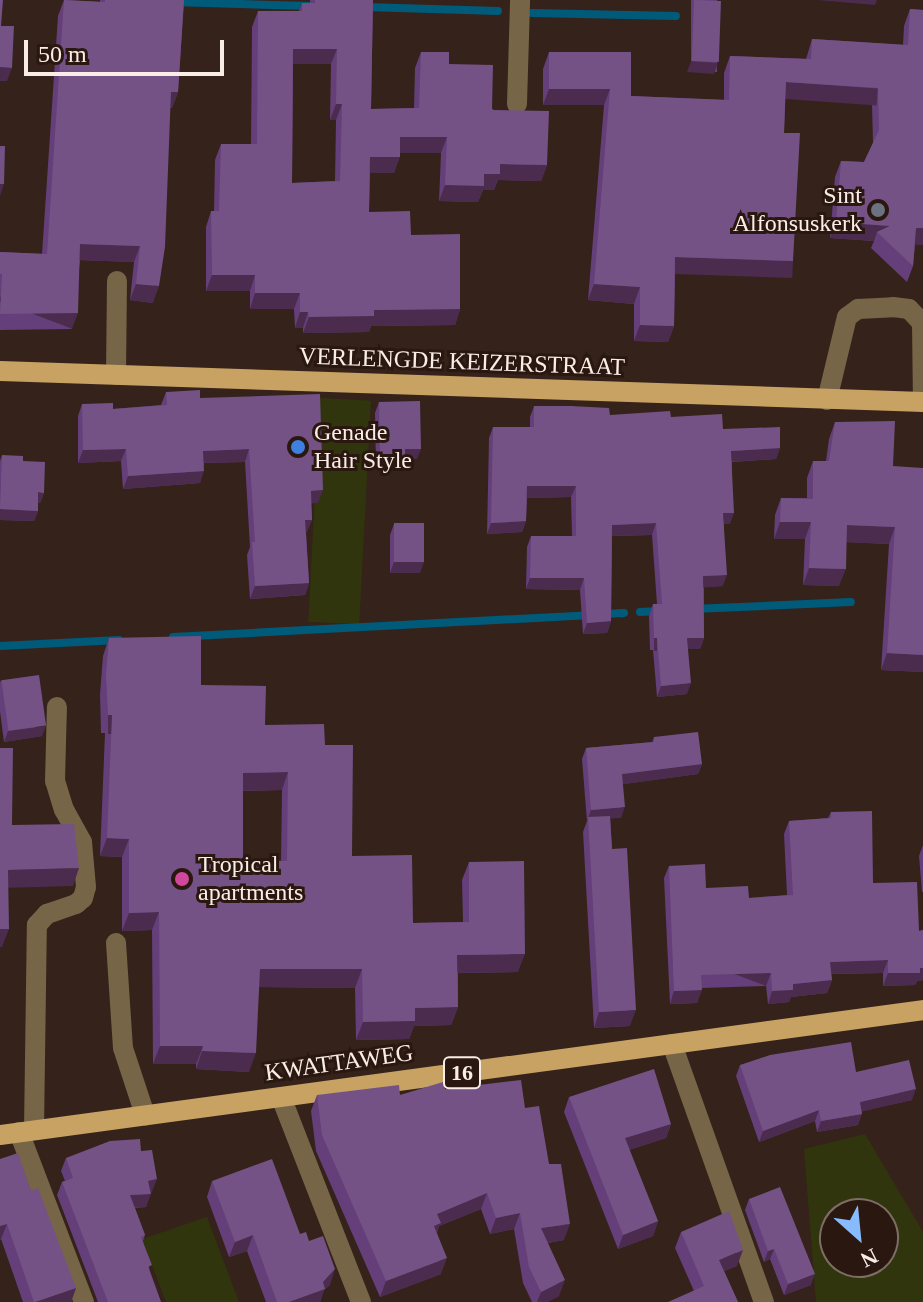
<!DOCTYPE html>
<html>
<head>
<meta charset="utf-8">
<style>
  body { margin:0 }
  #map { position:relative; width:923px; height:1302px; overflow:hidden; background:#35221a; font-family:Georgia,serif }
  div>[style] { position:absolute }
  .green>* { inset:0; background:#31350d; transform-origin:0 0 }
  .stream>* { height:8px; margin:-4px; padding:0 4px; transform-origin:4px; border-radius:4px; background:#005b7b }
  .minor>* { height:20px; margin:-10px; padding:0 10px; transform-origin:10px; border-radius:10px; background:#776547 }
  .major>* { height:20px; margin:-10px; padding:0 10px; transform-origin:10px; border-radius:10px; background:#c8a262 }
  .wall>* { inset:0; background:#643f79; transform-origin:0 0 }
  .shaded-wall>* { inset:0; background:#4b2c4e; transform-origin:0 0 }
  .building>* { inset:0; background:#745285; transform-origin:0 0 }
  .dots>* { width:22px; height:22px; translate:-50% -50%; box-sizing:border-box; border:4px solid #2a1810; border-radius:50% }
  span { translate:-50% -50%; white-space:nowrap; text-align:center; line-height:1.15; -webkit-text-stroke:6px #2a1810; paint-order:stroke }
  .shield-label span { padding:2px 6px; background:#2a1810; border:2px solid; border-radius:6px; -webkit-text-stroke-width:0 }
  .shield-label { font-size:22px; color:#faede7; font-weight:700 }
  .poi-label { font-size:24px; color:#faede7 }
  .right { translate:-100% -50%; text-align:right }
  .left { translate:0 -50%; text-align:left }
  .street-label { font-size:24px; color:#faede7 }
  .north { position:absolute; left:819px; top:1198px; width:80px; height:80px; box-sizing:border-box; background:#2a1810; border:2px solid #7d6d66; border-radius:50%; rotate:153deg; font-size:22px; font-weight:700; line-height:32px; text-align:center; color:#faede7 }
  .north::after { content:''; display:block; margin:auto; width:28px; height:36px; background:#87bbfb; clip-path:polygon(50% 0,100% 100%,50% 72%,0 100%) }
  .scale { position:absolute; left:24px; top:40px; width:200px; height:36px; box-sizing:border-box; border:4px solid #faede7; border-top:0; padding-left:10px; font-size:24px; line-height:28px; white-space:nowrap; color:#faede7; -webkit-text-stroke:6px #2a1810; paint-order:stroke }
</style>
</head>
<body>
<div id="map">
  <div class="green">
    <i style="left:320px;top:398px;width:51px;height:224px;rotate:3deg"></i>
    <i style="clip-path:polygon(evenodd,865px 1134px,923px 1232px,923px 1302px,816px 1302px,804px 1149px,865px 1134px,835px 1214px,883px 1214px,883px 1262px,835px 1262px,835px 1214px)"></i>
    <i style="clip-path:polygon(207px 1217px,239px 1302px,166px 1302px,142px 1239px)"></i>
  </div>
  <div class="stream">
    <i style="left:173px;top:2px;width:138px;rotate:1.7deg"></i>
    <i style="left:365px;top:7px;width:133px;rotate:1.7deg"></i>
    <i style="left:532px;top:13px;width:144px;rotate:1.2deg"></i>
    <i style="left:693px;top:609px;width:158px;rotate:-2.5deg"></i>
    <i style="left:640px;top:612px;width:19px;rotate:-3deg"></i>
    <i style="left:604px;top:614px;width:20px;rotate:-3deg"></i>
    <i style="left:173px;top:637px;width:418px;rotate:-3deg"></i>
    <i style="left:0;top:646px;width:119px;rotate:-2.9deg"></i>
  </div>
  <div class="minor">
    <i style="left:517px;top:104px;width:104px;rotate:-88.3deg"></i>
    <i style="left:116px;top:375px;width:94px;rotate:-89.4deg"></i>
    <i style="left:827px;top:400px;width:85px;rotate:-76.5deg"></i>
    <i style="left:847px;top:317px;width:14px;rotate:-36deg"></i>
    <i style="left:858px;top:309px;width:35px;rotate:-3deg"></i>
    <i style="left:893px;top:307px;width:16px;rotate:7deg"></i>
    <i style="left:909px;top:309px;width:19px;rotate:47deg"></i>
    <i style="left:922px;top:323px;width:79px;rotate:89.3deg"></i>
    <i style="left:116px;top:943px;width:105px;rotate:86.2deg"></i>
    <i style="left:123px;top:1048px;width:71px;rotate:71.8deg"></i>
    <i style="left:672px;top:1044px;width:274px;rotate:70.4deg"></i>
    <i style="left:281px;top:1097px;width:220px;rotate:68.7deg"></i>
    <i style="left:34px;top:1130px;width:205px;rotate:-89.2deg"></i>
    <i style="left:37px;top:925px;width:15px;rotate:-48deg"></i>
    <i style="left:47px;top:914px;width:31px;rotate:-19deg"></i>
    <i style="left:76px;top:904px;width:9px;rotate:-41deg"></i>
    <i style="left:83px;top:898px;width:11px;rotate:-75deg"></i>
    <i style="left:86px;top:887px;width:45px;rotate:-95.1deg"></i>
    <i style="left:82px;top:842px;width:37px;rotate:-119deg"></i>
    <i style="left:64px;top:810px;width:30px;rotate:-107deg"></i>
    <i style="left:55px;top:781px;width:74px;rotate:-88.5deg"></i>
    <i style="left:19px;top:1132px;width:182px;rotate:69.1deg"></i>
  </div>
  <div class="major">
    <i style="left:0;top:371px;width:924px;rotate:1.92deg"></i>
    <i style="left:0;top:1135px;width:931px;rotate:-7.71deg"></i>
  </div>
  <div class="wall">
    <i style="clip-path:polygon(64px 0,100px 2px,100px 0,184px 0,178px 92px,172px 108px,170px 108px,153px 303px,130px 300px,134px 262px,80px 260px,72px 329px,0 330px,0 252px,42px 254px,58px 16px)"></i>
    <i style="clip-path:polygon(evenodd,310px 0,373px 0,371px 109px,414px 108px,415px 68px,421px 52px,449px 64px,547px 165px,541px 181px,498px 180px,494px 190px,483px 190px,478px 202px,439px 201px,441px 153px,400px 153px,394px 173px,370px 173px,369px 212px,411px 235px,460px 309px,455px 325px,371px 326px,369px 332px,303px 333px,303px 328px,295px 328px,294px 309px,250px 309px,250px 291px,206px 291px,206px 227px,211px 211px,214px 211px,215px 160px,221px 144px,251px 144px,252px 27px,258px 11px,299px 11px,302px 3px,310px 3px,310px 0,293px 64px,331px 64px,330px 120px,336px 120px,335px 181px,292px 183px,293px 64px)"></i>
    <i style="left:691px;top:0;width:26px;height:72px"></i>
    <i style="clip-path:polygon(910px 9px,923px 10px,923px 245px,915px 244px,913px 266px,907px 282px,871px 248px,874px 241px,830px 238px,835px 177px,841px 161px,864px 162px,873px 143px,872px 104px,785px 98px,784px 133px,793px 261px,788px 277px,675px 273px,674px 326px,668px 342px,634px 341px,634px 304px,588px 300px,604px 105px,543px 105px,543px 69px,549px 52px,631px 96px,724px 100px,724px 73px,730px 56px,806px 59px,812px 39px,903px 45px,904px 26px)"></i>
    <i style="clip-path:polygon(166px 392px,200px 398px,318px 503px,311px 503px,312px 520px,306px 532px,309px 583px,305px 595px,250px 599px,247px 555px,250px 547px,245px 462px,204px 463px,200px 483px,123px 489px,121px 461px,78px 463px,78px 416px,82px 404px,113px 409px,161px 405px)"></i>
    <i style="clip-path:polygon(379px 402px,417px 459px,404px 459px,401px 468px,376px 469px,375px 413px)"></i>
    <i style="clip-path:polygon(534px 406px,610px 415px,671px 417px,723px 429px,780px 448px,776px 459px,732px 462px,730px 524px,724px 524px,723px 586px,704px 587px,704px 638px,700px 649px,688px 649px,687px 694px,657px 697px,653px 650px,650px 650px,649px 616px,653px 604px,657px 604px,652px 535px,612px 536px,611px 621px,607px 633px,583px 634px,580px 590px,526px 589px,527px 547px,531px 536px,572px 536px,571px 497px,527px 498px,526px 521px,522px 532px,487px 534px,489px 438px,493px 427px,530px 427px,530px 417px)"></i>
    <i style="clip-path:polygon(835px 422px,893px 466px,923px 672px,881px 670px,889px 544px,846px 542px,839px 586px,803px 585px,805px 539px,774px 539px,775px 515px,781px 498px,807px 498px,807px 478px,813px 461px,826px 461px,829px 439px)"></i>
    <i style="clip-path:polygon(2px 455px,23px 461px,44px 493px,40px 503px,38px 503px,38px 511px,34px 521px,0 520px,0 461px)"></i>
    <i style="clip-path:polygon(394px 524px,420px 573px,390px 573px,390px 535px)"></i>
    <i style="clip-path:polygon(evenodd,109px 638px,201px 685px,265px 725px,325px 745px,352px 856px,413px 923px,463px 922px,462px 880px,469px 862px,518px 972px,458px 973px,458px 1007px,451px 1025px,414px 1026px,409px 1039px,356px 1040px,355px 988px,259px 987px,249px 1072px,196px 1069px,196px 1064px,153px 1064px,152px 930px,122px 931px,122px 857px,100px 856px,105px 733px,101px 733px,100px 694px,103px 656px,109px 638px,282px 790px,281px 861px,243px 860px,243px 791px,282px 790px)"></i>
    <i style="clip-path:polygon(1px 680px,42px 736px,4px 742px,0 711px,0 683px)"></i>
    <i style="clip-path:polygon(654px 737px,702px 764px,698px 774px,623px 784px,621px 818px,610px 818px,612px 849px,630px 1026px,594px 1028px,583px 832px,587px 821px,582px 759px,586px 748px,652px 742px)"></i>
    <i style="clip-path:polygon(831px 812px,873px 883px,919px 931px,923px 930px,923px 980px,917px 981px,915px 985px,883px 986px,883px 973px,831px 974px,832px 980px,827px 993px,791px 997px,789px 1002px,768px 1004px,766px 986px,702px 988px,697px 1003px,670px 1004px,664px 878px,669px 866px,706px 888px,749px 898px,787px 895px,784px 834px,789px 821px,828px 818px)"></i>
    <i style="clip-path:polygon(923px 845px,923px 892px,922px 892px,919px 856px)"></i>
    <i style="clip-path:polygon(740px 1065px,856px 1072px,912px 1100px,862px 1111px,858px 1125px,817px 1132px,815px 1121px,759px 1142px,736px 1076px)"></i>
    <i style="clip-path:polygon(445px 1089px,525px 1108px,549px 1164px,564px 1240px,548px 1243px,559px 1296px,547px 1302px,532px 1302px,523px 1283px,514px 1229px,490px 1234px,481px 1209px,439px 1226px,437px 1233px,441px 1274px,380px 1297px,316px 1151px,311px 1111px,317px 1095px,400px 1095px)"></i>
    <i style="clip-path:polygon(569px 1097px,671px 1124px,666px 1138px,629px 1150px,658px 1221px,653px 1236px,618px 1249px,564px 1112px)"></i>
    <i style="clip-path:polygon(141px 1151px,152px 1192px,150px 1193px,146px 1207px,135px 1208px,145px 1235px,143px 1241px,150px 1271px,161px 1302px,98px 1302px,57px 1195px,62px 1182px,65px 1181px,61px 1171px,66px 1158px)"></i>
    <i style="clip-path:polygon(0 1159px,31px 1191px,76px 1288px,71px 1302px,23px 1302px,1px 1239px,0 1240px)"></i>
    <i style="clip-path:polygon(212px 1181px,300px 1234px,330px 1285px,324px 1290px,320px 1302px,266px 1302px,247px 1251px,229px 1257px,207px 1197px)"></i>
    <i style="clip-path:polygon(749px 1199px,811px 1285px,784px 1295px,770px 1259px,764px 1262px,745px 1210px)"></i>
    <i style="clip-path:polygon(681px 1232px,737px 1266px,724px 1271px,738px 1302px,694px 1291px,675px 1248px)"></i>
  </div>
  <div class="shaded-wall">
    <i style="clip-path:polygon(817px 0,877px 0,875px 5px)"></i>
    <i style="clip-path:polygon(293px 49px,337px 49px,331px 64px,287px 64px)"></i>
    <i style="clip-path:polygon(691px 61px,718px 63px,714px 74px,687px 72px)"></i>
    <i style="clip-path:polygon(0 67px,12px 68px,7px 81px,0 81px)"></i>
    <i style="left:786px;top:82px;width:92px;height:17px;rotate:4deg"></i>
    <i style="clip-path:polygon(549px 89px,610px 89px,604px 105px,543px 105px)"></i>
    <i style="clip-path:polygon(171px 92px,178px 92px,172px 108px,165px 108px)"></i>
    <i style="clip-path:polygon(336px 104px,342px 104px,336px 120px,330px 120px)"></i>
    <i style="clip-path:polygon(400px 137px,447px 137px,441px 153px,394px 153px)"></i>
    <i style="clip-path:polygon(370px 157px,400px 157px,394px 173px,365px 173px)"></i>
    <i style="clip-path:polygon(500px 164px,547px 165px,541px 181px,498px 180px,494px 190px,483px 190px,478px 202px,439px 201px,445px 185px,484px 174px)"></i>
    <i style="clip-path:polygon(0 184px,4px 184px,0 196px)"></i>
    <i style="clip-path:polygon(836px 222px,890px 226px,877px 232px,874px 241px,830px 238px)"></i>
    <i style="clip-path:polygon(916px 228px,923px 228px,923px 245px,910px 244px)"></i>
    <i style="clip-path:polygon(80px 244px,140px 246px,134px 262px,75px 260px)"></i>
    <i style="left:675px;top:257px;width:118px;height:17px;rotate:2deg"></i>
    <i style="clip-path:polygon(212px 275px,255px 275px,250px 291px,206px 291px)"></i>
    <i style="clip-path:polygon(136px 284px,159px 286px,153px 303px,130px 300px)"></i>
    <i style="clip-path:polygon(594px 284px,640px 287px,634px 304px,588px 300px)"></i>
    <i style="clip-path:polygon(255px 293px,300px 293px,294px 309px,250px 309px)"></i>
    <i style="clip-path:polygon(460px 309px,455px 325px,371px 326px,369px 332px,303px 333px,309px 317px,374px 310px)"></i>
    <i style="clip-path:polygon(300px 312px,308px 312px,303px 328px,295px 328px)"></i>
    <i style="left:78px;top:313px;width:17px;height:78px;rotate:111deg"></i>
    <i style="clip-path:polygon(640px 325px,674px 326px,668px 342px,634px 341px)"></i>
    <i style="clip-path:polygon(780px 448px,776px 459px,727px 462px,731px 451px)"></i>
    <i style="clip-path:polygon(126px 449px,121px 461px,78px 463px,83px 450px)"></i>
    <i style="clip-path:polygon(249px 449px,245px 462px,198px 463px,203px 451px)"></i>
    <i style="clip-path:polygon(405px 449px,421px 449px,417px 459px,404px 459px,401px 468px,376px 469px,380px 458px)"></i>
    <i style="clip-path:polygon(204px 471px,200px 483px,123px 489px,128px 476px)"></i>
    <i style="clip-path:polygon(527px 486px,576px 486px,571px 497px,523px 498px)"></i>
    <i style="clip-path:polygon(323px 490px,318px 503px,306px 504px,311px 491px)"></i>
    <i style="clip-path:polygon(38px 492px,44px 493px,40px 503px,34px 503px)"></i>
    <i style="clip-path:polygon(0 509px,38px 511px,34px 521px,0 520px)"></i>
    <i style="clip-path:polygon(723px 513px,734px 513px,730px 524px,719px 524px)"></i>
    <i style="clip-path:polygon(305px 520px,312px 520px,307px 532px,301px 533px)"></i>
    <i style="clip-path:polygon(526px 521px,522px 532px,487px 534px,491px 523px)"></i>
    <i style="clip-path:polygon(780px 522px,811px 522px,805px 539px,774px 539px)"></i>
    <i style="clip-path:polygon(656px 523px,652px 535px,608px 536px,612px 525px)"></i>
    <i style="clip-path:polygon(847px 525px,895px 527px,889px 544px,841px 542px)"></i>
    <i style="clip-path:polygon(394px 562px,424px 562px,420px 573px,390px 573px)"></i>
    <i style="clip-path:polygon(809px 568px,846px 569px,839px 586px,803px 585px)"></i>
    <i style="clip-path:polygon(727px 575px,723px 586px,699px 588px,703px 576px)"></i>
    <i style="clip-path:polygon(530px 578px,584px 578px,580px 590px,526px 589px)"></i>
    <i style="clip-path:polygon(309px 583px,305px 595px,250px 599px,255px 586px)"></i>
    <i style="clip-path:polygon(611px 621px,607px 633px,583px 634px,587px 623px)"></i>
    <i style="left:654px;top:638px;width:3px;height:13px"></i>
    <i style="clip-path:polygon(687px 638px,704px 638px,700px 649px,683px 649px)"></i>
    <i style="clip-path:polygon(887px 653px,923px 655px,923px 672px,881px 670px)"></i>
    <i style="clip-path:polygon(691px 683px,687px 694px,657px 697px,661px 686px)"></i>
    <i style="left:108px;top:715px;width:4px;height:19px"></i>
    <i style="clip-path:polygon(46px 726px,42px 736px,4px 742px,8px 731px)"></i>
    <i style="clip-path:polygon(702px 764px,698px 774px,618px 785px,622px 774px)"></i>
    <i style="clip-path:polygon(288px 772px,282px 790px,237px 791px,243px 773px)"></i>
    <i style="clip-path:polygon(625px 807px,621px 818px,589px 820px,588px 817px,587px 821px,591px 810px)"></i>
    <i style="clip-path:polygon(107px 838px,129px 839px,122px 857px,100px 856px)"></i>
    <i style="clip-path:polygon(79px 868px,73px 886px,1px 888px,8px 870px)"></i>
    <i style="clip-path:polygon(159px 912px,152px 930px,122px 931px,129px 913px)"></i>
    <i style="clip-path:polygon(0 929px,9px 929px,2px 947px,0 947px)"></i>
    <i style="clip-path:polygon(525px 954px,518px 972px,451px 973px,457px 955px)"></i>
    <i style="clip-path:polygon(888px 960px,883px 973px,826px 974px,830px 962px)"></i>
    <i style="clip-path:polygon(920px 968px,923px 968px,923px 980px,917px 981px,915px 985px,883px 986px,888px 973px)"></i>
    <i style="clip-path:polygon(260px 969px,362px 969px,355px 988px,253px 987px)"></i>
    <i style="left:771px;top:973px;width:14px;height:70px;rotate:111deg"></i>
    <i style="clip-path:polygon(832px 980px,827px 993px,791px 997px,789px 1002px,768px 1004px,772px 991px,793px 984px)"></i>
    <i style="clip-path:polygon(702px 990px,697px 1003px,670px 1004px,674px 991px)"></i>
    <i style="clip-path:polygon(458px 1007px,451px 1025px,414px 1026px,409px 1039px,356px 1040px,363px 1022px,415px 1008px)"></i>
    <i style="clip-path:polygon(636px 1010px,630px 1026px,594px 1028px,599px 1012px)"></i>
    <i style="clip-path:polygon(160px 1046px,203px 1046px,196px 1064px,153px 1064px)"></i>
    <i style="clip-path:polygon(202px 1051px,256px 1053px,249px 1072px,196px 1069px)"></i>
    <i style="clip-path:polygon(916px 1089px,912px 1100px,856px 1113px,860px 1102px)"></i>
    <i style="clip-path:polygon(819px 1110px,815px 1121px,759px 1142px,763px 1131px)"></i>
    <i style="clip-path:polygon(862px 1114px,858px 1125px,817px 1132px,821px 1121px)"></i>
    <i style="clip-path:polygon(671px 1124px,666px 1138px,620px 1153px,625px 1138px)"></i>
    <i style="clip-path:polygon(157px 1179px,152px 1192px,143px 1194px,148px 1181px)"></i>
    <i style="clip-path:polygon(487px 1193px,481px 1209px,439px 1226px,435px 1240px,428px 1242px,437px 1214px)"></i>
    <i style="clip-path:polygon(151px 1194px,146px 1207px,125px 1208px,130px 1195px)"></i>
    <i style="clip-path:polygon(520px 1213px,514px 1229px,490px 1234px,496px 1218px)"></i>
    <i style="clip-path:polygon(658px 1221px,653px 1236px,618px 1249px,623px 1235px)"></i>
    <i style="clip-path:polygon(7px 1224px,1px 1239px,0 1240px,0 1226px)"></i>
    <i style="clip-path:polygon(570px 1224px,564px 1240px,535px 1245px,541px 1228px)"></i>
    <i style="clip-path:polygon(253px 1235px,247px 1251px,229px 1257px,235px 1242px)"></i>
    <i style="clip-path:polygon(774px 1249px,770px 1259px,764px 1262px,768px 1251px)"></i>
    <i style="clip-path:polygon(743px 1250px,737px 1266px,713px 1276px,719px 1260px)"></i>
    <i style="clip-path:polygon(447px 1258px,441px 1274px,380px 1297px,386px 1281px)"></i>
    <i style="clip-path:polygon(335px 1269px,330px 1285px,324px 1290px,320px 1302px,289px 1302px,323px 1282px)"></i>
    <i style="clip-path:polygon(815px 1274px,811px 1285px,784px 1295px,788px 1284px)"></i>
    <i style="clip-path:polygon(565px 1280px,559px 1296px,547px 1302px,537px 1302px,541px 1292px)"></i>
    <i style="clip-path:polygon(76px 1288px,71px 1302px,35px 1302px)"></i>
  </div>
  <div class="building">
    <i style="clip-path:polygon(0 0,3px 0,1px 26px,14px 26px,12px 68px,0 67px)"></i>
    <i style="clip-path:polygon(64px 0,105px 2px,105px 0,184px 0,178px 92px,171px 92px,165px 247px,159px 286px,136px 284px,140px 246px,80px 244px,78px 313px,0 314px,2px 274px,0 274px,0 252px,47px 254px)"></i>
    <i style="clip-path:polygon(evenodd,315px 0,373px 0,371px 109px,419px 108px,421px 52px,449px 52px,449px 64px,493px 65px,492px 110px,549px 111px,547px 165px,500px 164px,500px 174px,484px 174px,484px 186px,445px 185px,447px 137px,400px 137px,400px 157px,370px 157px,369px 212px,410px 211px,411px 235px,460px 234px,460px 309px,374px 310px,374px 316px,309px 317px,308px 312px,300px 312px,300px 293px,255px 293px,255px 275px,212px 275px,211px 211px,219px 211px,221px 144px,257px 144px,258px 11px,302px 11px,302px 3px,315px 3px,315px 0,293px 49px,337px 49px,336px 104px,342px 104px,340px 181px,292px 183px,293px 49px)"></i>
    <i style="left:694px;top:0;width:27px;height:61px;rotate:2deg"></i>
    <i style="clip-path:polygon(910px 9px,923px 10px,923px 228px,916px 228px,913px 266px,877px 232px,890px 226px,836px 222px,841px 161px,864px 162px,879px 130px,878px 88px,786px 82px,784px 133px,800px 133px,793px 261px,675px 257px,674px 326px,640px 325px,640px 287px,594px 284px,610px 89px,549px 89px,549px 52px,631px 52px,631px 96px,729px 100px,730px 56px,811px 59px,812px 39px,908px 45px)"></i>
    <i style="clip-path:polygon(0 146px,5px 146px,4px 184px,0 184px)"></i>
    <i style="clip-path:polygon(200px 390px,200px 398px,320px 394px,323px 490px,311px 491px,312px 520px,305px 520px,309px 583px,255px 586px,252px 542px,255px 542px,249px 449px,203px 451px,204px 471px,128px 476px,126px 449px,83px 450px,82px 404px,113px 403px,113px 409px,167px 405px,166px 392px)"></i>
    <i style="clip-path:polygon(420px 401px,421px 449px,405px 449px,405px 458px,380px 458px,379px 402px)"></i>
    <i style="clip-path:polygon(534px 406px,571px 406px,609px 408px,610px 415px,670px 411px,671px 417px,722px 414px,723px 429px,780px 427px,780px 448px,731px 451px,734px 513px,723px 513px,727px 575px,703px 576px,704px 638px,687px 638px,691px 683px,661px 686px,657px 638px,654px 638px,653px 604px,662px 604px,656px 523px,612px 525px,611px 621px,587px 623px,584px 578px,530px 578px,531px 536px,576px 536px,576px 486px,527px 486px,526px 521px,491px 523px,493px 427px,534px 427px)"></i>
    <i style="clip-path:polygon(895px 421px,893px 466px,923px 468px,923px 655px,887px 653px,895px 527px,847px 525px,846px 569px,809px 568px,811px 522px,780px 522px,781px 498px,813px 499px,813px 461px,829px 461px,835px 422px)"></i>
    <i style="clip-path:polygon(2px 455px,23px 456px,23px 461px,45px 462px,44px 493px,38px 492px,38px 511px,0 509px)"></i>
    <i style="left:424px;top:523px;width:39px;height:30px;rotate:90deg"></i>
    <i style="clip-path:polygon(evenodd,201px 636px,201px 685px,266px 686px,265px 725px,324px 724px,325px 745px,353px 745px,352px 856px,412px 855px,413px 923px,469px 922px,469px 862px,524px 861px,525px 954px,457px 955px,458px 1007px,415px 1008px,415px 1021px,363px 1022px,362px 969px,260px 969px,256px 1053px,202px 1051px,203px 1046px,160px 1046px,159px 912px,129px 913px,129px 839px,107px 838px,112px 715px,108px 715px,106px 675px,109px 638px,201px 636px,288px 772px,287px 861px,243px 860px,243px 773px,288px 772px)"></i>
    <i style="left:39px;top:675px;width:51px;height:38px;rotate:82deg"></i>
    <i style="clip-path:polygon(698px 732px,702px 764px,622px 774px,625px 807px,591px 810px,586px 748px,654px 742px,654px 737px)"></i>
    <i style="clip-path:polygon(0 748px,13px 748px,12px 825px,74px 824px,79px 868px,8px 870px,9px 929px,0 929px)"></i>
    <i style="clip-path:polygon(872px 811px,873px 883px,917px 882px,919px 931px,923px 930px,923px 968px,920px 968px,920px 973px,888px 973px,888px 960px,830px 962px,832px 980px,793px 984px,793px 990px,772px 991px,771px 973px,701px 975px,702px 990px,674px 991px,669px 866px,705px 864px,706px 888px,748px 886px,749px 898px,793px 895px,789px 821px,831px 818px,831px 812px)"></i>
    <i style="clip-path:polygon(610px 816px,612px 849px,627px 848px,636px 1010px,599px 1012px,588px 817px)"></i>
    <i style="clip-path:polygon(851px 1042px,856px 1072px,909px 1060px,916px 1089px,860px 1102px,862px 1114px,821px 1121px,819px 1110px,763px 1131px,740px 1065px,770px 1055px)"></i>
    <i style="clip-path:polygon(654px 1069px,671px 1124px,625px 1138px,658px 1221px,623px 1235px,569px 1097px)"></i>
    <i style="clip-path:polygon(521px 1080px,525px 1108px,539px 1106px,549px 1164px,561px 1164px,570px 1224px,541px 1228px,565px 1280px,541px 1292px,529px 1267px,520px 1213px,496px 1218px,487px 1193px,437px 1214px,441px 1223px,434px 1226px,447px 1258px,386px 1281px,322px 1135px,317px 1095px,399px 1085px,400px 1095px,443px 1082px,445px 1089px)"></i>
    <i style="clip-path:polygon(140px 1139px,141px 1151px,152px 1150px,157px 1179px,148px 1181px,151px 1194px,130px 1195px,145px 1235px,141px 1237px,152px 1265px,148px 1267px,161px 1302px,108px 1302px,62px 1182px,73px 1178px,66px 1158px,110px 1141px)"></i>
    <i style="clip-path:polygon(18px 1153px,31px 1191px,38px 1188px,76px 1288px,35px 1302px,34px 1302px,7px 1224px,0 1226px,0 1159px)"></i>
    <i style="clip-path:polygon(272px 1159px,300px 1234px,306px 1232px,309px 1241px,323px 1236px,335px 1269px,323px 1282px,325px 1289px,289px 1302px,277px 1302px,253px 1235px,235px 1242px,212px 1181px)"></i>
    <i style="clip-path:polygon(780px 1187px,815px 1274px,788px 1284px,774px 1249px,768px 1251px,749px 1199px)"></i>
    <i style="clip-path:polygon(729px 1211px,743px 1250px,719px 1260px,738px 1302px,668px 1302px,704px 1286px,681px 1232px)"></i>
  </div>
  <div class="dots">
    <i style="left:878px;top:210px;background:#6b7280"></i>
    <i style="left:298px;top:447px;background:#3f7fe0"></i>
    <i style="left:182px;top:879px;background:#d1479c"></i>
  </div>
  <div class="shield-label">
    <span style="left:462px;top:1073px">16</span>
  </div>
  <div class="poi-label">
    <span class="right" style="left:862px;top:210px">Sint<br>Alfonsuskerk</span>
    <span class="left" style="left:314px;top:447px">Genade<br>Hair Style</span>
    <span class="left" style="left:198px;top:879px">Tropical<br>apartments</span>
  </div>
  <div class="street-label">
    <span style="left:462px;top:362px;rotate:2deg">VERLENGDE KEIZERSTRAAT</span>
    <span style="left:339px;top:1063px;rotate:-8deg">KWATTAWEG</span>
  </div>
  <div class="north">N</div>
  <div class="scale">50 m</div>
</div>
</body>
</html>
